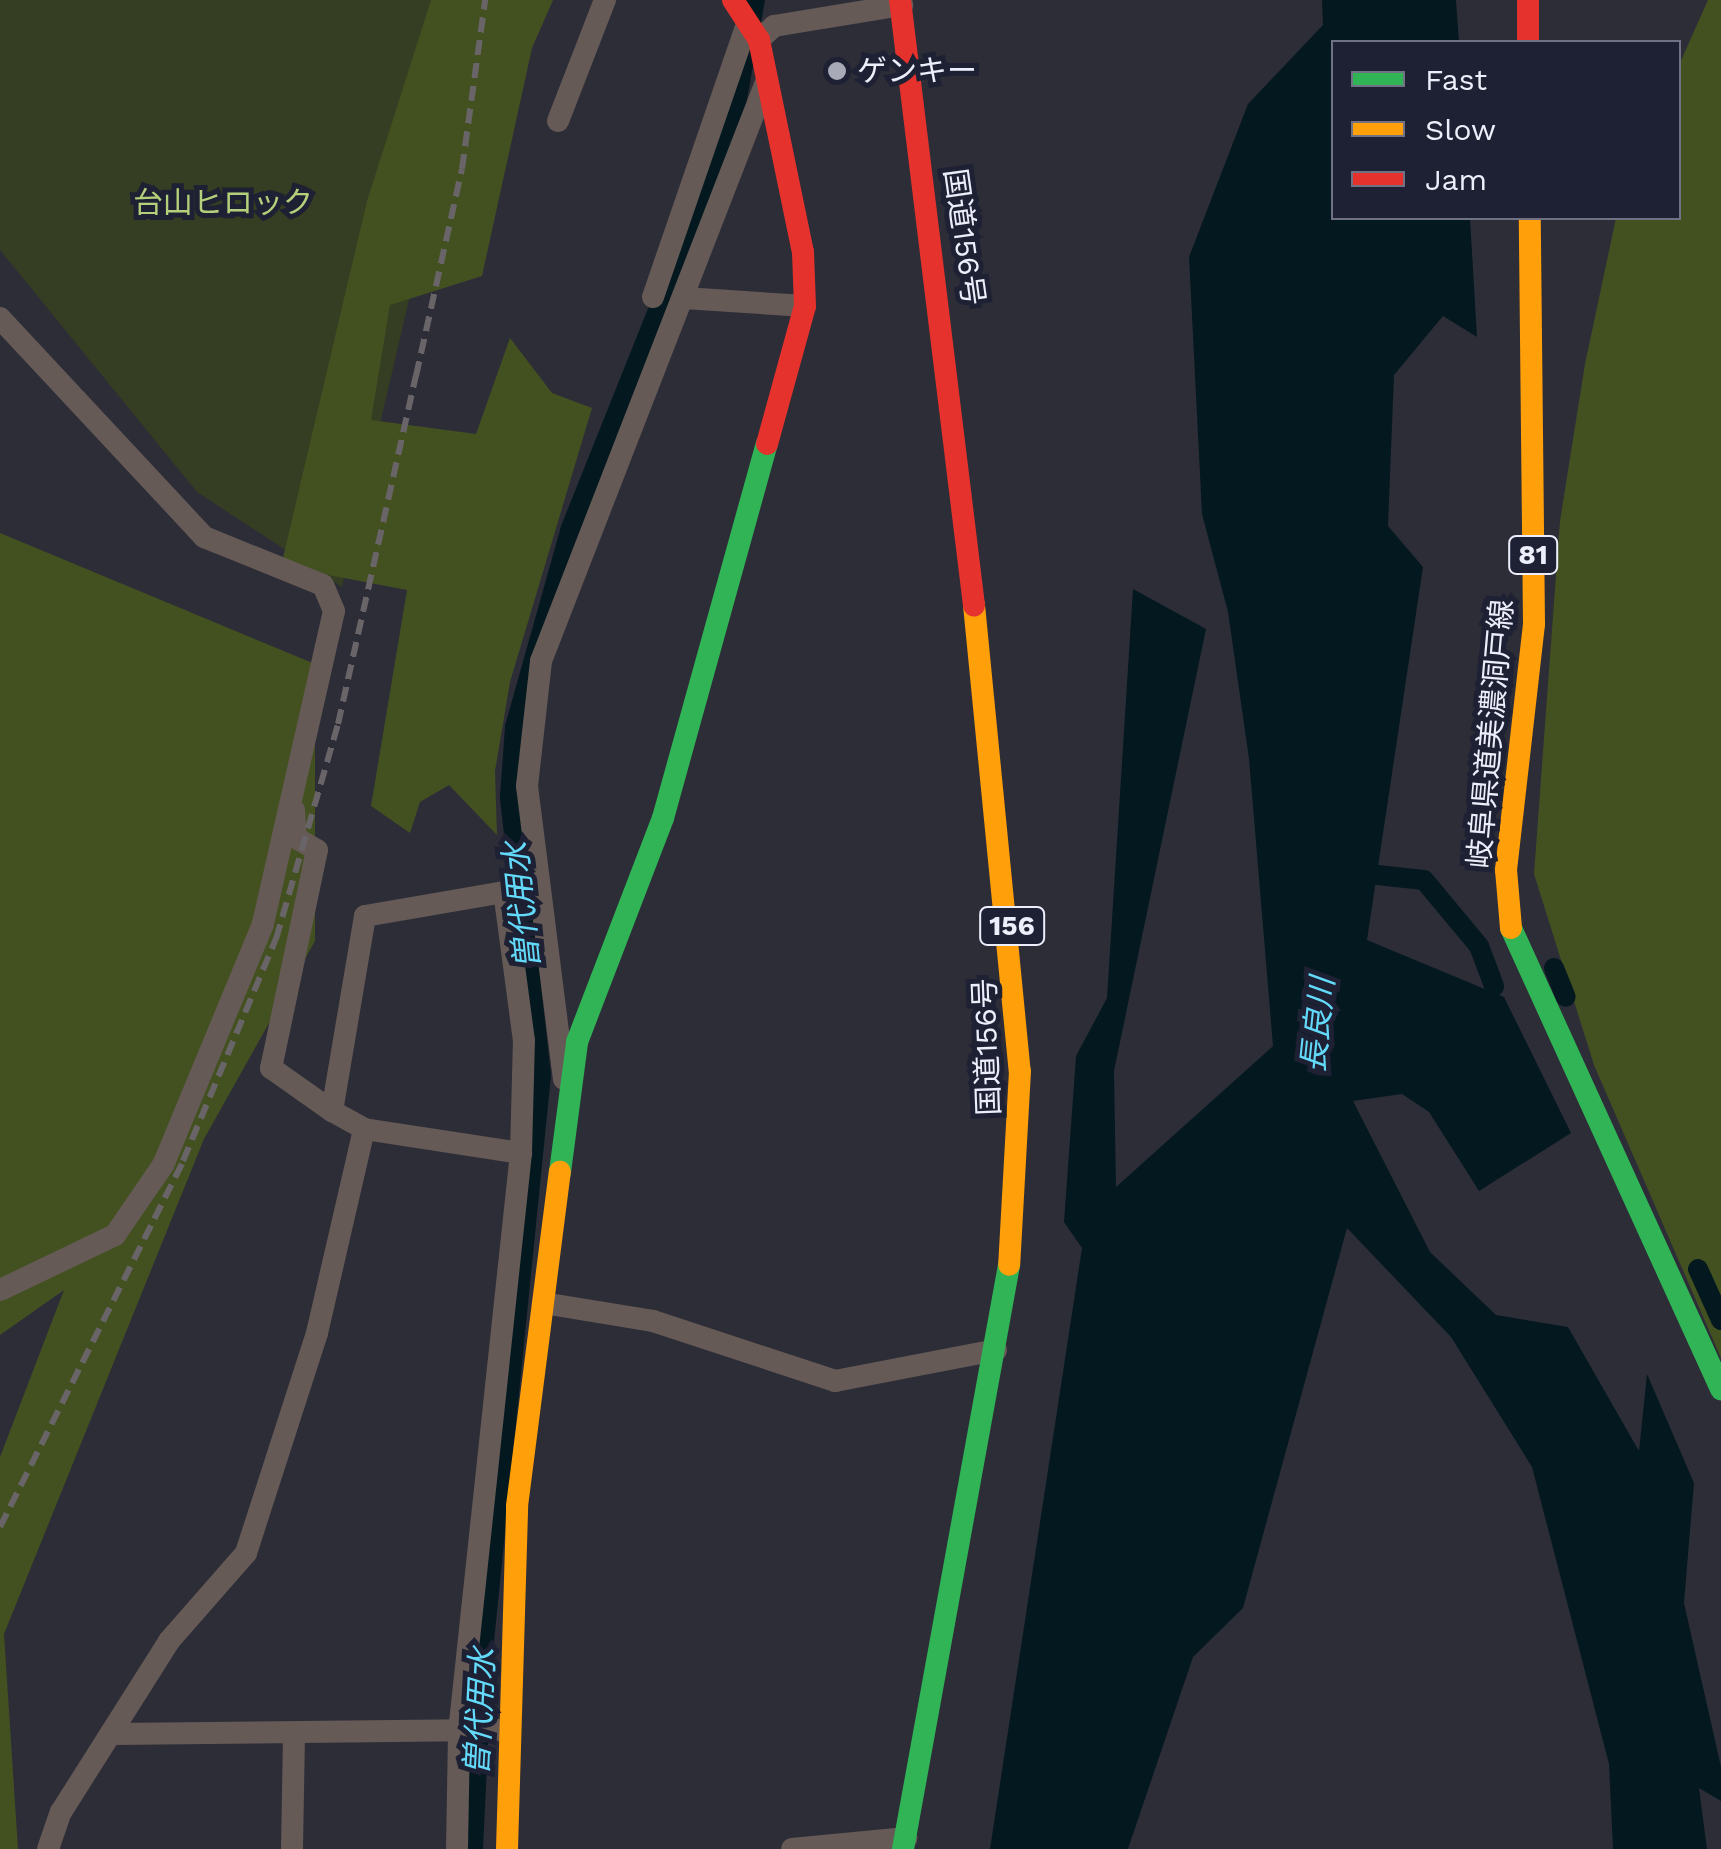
<!DOCTYPE html>
<html>
<head>
<meta charset="utf-8">
<style>
  body { margin:0 }
  #map { position:relative; width:1721px; height:1849px; overflow:hidden; background:#2d2d38; font-family:"Work Sans","Noto Sans JP",sans-serif }
  div>[style] { position:absolute }
  .green>* { inset:0; background:#353d22 }
  .forest>* { inset:0; background:#435120 }
  .water>* { inset:0; background:#04191f }
  .canal>* { height:20px; margin:-10px; padding:0 10px; transform-origin:10px; border-radius:10px; background:#04191f }
  .street>* { height:22px; margin:-11px; padding:0 11px; transform-origin:11px; border-radius:11px; background:#655a56 }
  .fast>* { height:22px; margin:-11px; padding:0 11px; transform-origin:11px; border-radius:11px; background:#30b455 }
  .slow>* { height:22px; margin:-11px; padding:0 11px; transform-origin:11px; border-radius:11px; background:#ff9f0a }
  .jam>* { height:22px; margin:-11px; padding:0 11px; transform-origin:11px; border-radius:11px; background:#e5322d }
  .rail>* { height:6px; margin-top:-3px; transform-origin:0; background:repeating-linear-gradient(90deg,#696467 0 15px,transparent 0 23px) }
  .dots>* { width:28px; height:28px; translate:-50% -50%; box-sizing:border-box; border:5px solid #1e2033; border-radius:50% }
  span { translate:-50% -50%; white-space:nowrap; text-align:center; line-height:1.15; -webkit-text-stroke:10px #1e2033; paint-order:stroke }
  .shield-label span { padding:2px 8px; background:#1e2033; border:2px solid; border-radius:8px; -webkit-text-stroke-width:0 }
  .shield-label { font-size:28px; color:#eceefb; font-weight:700 }
  .poi-label { font-size:30px; color:#eceefb }
  .left { translate:0 -50%; text-align:left }
  .park-label { font-size:30px; color:#b5d07a }
  .street-label { font-size:30px; color:#eceefb }
  .water-label { font-size:32px; color:#63dafa; font-style:italic }
  .legend { position:absolute; left:1331px; top:40px; width:350px; height:180px; box-sizing:border-box; background:#1e2033; border:2px solid #707283; margin:0; padding:12px 18px; list-style:none; font-size:30px; color:#eceefb }
  .legend li { display:flex; align-items:center; gap:20px; height:50px }
  .legend b { width:50px; border:2px solid #707283 }
</style>
</head>
<body>
<div id="map">
  <div class="green">
    <i style="clip-path:polygon(0 0,467px 0,446px 141px,342px 587px,197px 492px,0 250px)"></i>
  </div>
  <div class="forest">
    <i style="clip-path:polygon(431px 0,553px 0,532px 48px,482px 276px,390px 305px,371px 420px,476px 434px,510px 338px,552px 393px,592px 408px,510px 682px,495px 771px,497px 835px,449px 785px,420px 802px,410px 833px,371px 806px,407px 590px,281px 566px,367px 201px)"></i>
    <i style="clip-path:polygon(1708px 0,1721px 0,1721px 1358px,1594px 1065px,1534px 874px,1560px 521px,1585px 364px,1616px 218px,1678px 218px,1679px 65px)"></i>
    <i style="clip-path:polygon(0 533px,315px 664px,315px 941px,204px 1139px,4px 1634px,18px 1849px,0 1849px,0 1457px,64px 1290px,0 1335px)"></i>
  </div>
  <div class="water">
    <i style="clip-path:polygon(1322px 0,1456px 0,1459px 42px,1334px 42px,1334px 218px,1470px 218px,1477px 337px,1443px 316px,1394px 375px,1388px 526px,1423px 567px,1367px 940px,1504px 997px,1571px 1133px,1479px 1191px,1429px 1112px,1402px 1094px,1353px 1101px,1430px 1252px,1496px 1315px,1568px 1327px,1639px 1451px,1647px 1374px,1694px 1483px,1684px 1603px,1721px 1767px,1721px 1801px,1699px 1788px,1707px 1849px,1613px 1849px,1609px 1764px,1532px 1467px,1451px 1337px,1347px 1228px,1243px 1608px,1193px 1657px,1128px 1849px,990px 1849px,1082px 1248px,1064px 1222px,1076px 1056px,1107px 998px,1133px 589px,1206px 629px,1114px 1071px,1116px 1187px,1273px 1046px,1249px 759px,1228px 612px,1202px 514px,1189px 257px,1248px 104px,1323px 25px)"></i>
  </div>
  <div class="canal">
    <i style="left:1350px;top:872px;width:74px;rotate:6.2deg"></i>
    <i style="left:1424px;top:880px;width:86px;rotate:50.2deg"></i>
    <i style="left:1479px;top:946px;width:43px;rotate:69.4deg"></i>
    <i style="left:1554px;top:968px;width:31px;rotate:68deg"></i>
    <i style="left:1698px;top:1269px;width:56px;rotate:65.7deg"></i>
    <i style="left:473px;top:1849px;width:188px;rotate:-87.3deg"></i>
    <i style="left:482px;top:1661px;width:589px;rotate:-84.25deg"></i>
    <i style="left:541px;top:1075px;width:280px;rotate:-96.4deg"></i>
    <i style="left:510px;top:797px;width:70px;rotate:-85.9deg"></i>
    <i style="left:515px;top:727px;width:207px;rotate:-74.3deg"></i>
    <i style="left:571px;top:528px;width:433px;rotate:-68.2deg"></i>
    <i style="left:732px;top:126px;width:128px;rotate:-79.7deg"></i>
  </div>
  <div class="street">
    <i style="left:759px;top:40px;width:21px;rotate:-43deg"></i>
    <i style="left:774px;top:26px;width:130px;rotate:-9.3deg"></i>
    <i style="left:558px;top:121px;width:130px;rotate:-68.8deg"></i>
    <i style="left:653px;top:297px;width:282px;rotate:-71deg"></i>
    <i style="left:684px;top:298px;width:121px;rotate:3.8deg"></i>
    <i style="left:0;top:318px;width:299px;rotate:47deg"></i>
    <i style="left:204px;top:537px;width:128px;rotate:22deg"></i>
    <i style="left:323px;top:585px;width:28px;rotate:67deg"></i>
    <i style="left:334px;top:611px;width:321px;rotate:102.8deg"></i>
    <i style="left:263px;top:924px;width:261px;rotate:112.5deg"></i>
    <i style="left:163px;top:1165px;width:85px;rotate:124.4deg"></i>
    <i style="left:115px;top:1235px;width:127px;rotate:154.4deg"></i>
    <i style="left:294px;top:810px;width:28px;rotate:86deg"></i>
    <i style="left:296px;top:838px;width:24px;rotate:30deg"></i>
    <i style="left:317px;top:850px;width:223px;rotate:101.9deg"></i>
    <i style="left:271px;top:1068px;width:75px;rotate:35.2deg"></i>
    <i style="left:564px;top:1079px;width:295px;rotate:-97.2deg"></i>
    <i style="left:527px;top:786px;width:126px;rotate:-83.6deg"></i>
    <i style="left:541px;top:661px;width:621px;rotate:-68.76deg"></i>
    <i style="left:543px;top:1303px;width:111px;rotate:9.3deg"></i>
    <i style="left:653px;top:1321px;width:192px;rotate:18.2deg"></i>
    <i style="left:835px;top:1381px;width:164px;rotate:-10.9deg"></i>
    <i style="left:113px;top:1734px;width:397px;rotate:-0.6deg"></i>
    <i style="left:48px;top:1849px;width:39px;rotate:-71deg"></i>
    <i style="left:61px;top:1812px;width:202px;rotate:-57.7deg"></i>
    <i style="left:169px;top:1641px;width:117px;rotate:-48.8deg"></i>
    <i style="left:246px;top:1553px;width:231px;rotate:-72.1deg"></i>
    <i style="left:317px;top:1333px;width:209px;rotate:-77deg"></i>
    <i style="left:292px;top:1849px;width:114px;rotate:-89deg"></i>
    <i style="left:457px;top:1849px;width:117px;rotate:-89deg"></i>
    <i style="left:459px;top:1732px;width:582px;rotate:-83.89deg"></i>
    <i style="left:521px;top:1153px;width:112px;rotate:-88.5deg"></i>
    <i style="left:524px;top:1041px;width:150px;rotate:-97.6deg"></i>
    <i style="left:504px;top:892px;width:141px;rotate:170.2deg"></i>
    <i style="left:365px;top:916px;width:198px;rotate:99.6deg"></i>
    <i style="left:332px;top:1111px;width:37px;rotate:29deg"></i>
    <i style="left:364px;top:1129px;width:159px;rotate:8.7deg"></i>
    <i style="left:792px;top:1849px;width:115px;rotate:-5.5deg"></i>
  </div>
  <div class="fast">
    <i style="left:1511px;top:928px;width:507px;rotate:65.51deg"></i>
    <i style="left:560px;top:1172px;width:131px;rotate:-82.5deg"></i>
    <i style="left:577px;top:1042px;width:240px;rotate:-69deg"></i>
    <i style="left:663px;top:818px;width:388px;rotate:-74.5deg"></i>
    <i style="left:903px;top:1849px;width:594px;rotate:-79.71deg"></i>
  </div>
  <div class="slow">
    <i style="left:974px;top:605px;width:468px;rotate:84.4deg"></i>
    <i style="left:1020px;top:1071px;width:194px;rotate:93.2deg"></i>
    <i style="left:1511px;top:928px;width:58px;rotate:-94.9deg"></i>
    <i style="left:1506px;top:870px;width:248px;rotate:-83.5deg"></i>
    <i style="left:1534px;top:624px;width:406px;rotate:-90.6deg"></i>
    <i style="left:507px;top:1849px;width:343px;rotate:-88.3deg"></i>
    <i style="left:517px;top:1506px;width:337px;rotate:-82.7deg"></i>
  </div>
  <div class="jam">
    <i style="left:733px;top:0;width:48px;rotate:57deg"></i>
    <i style="left:759px;top:40px;width:217px;rotate:78.3deg"></i>
    <i style="left:803px;top:252px;width:54px;rotate:87.9deg"></i>
    <i style="left:805px;top:306px;width:143px;rotate:105.4deg"></i>
    <i style="left:900px;top:0;width:610px;rotate:83.03deg"></i>
    <i style="left:1528px;top:0;width:42px;rotate:90deg"></i>
  </div>
  <div class="rail">
    <i style="left:0;top:1527px;width:409px;rotate:-63.4deg"></i>
    <i style="left:183px;top:1161px;width:241px;rotate:-67.3deg"></i>
    <i style="left:276px;top:939px;width:224px;rotate:-73.9deg"></i>
    <i style="left:338px;top:724px;width:357px;rotate:-77.4deg"></i>
    <i style="left:416px;top:376px;width:212px;rotate:-77.5deg"></i>
    <i style="left:462px;top:169px;width:171px;rotate:-82.2deg"></i>
  </div>
  <div class="dots">
    <i style="left:837px;top:71px;background:#a9aab7"></i>
  </div>
  <div class="shield-label">
    <span style="left:1533px;top:555px">81</span>
    <span style="left:1012px;top:926px">156</span>
  </div>
  <div class="poi-label">
    <span class="left" style="left:857px;top:71px">ゲンキー</span>
  </div>
  <div class="park-label">
    <span style="left:223px;top:203px">台山ヒロック</span>
  </div>
  <div class="street-label">
    <span style="left:964px;top:237px;rotate:82deg">国道156号</span>
    <span style="left:1491px;top:734px;rotate:-85deg">岐阜県道美濃洞戸線</span>
    <span style="left:987px;top:1047px;rotate:-92deg">国道156号</span>
  </div>
  <div class="water-label">
    <span style="left:522px;top:906px;rotate:-96deg">曽代用水</span>
    <span style="left:1318px;top:1025px;rotate:-84deg">長良川</span>
    <span style="left:480px;top:1712px;rotate:-87deg">曽代用水</span>
  </div>
  <ul class="legend">
  <li><b style="height:12px;background:#30b455"></b>Fast</li>
  <li><b style="height:12px;background:#ff9f0a"></b>Slow</li>
  <li><b style="height:12px;background:#e5322d"></b>Jam</li>
  </ul>
</div>
</body>
</html>
